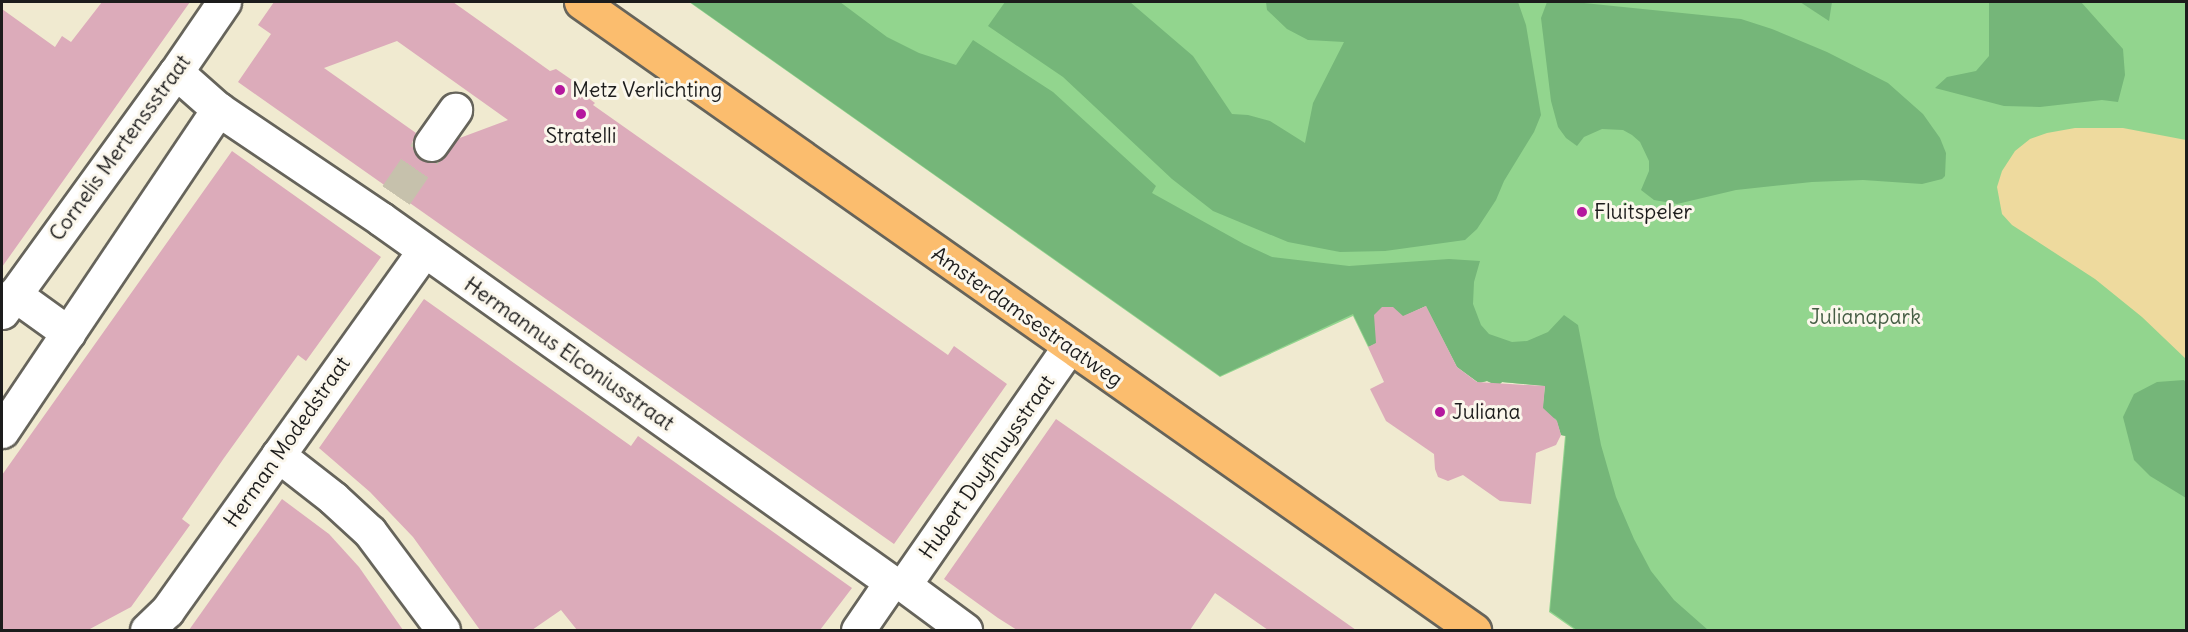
<!DOCTYPE html>
<html>
<head>
<meta charset="utf-8">
<style>
  body { margin:0 }
  #map { position:relative; width:2188px; height:632px; overflow:hidden; background:#f0ead0; font-family:Delius,sans-serif }
  div>[style] { position:absolute }
  .green>* { inset:0; background:#92d58e }
  .forest>* { inset:0; background:#75b679 }
  .sand>* { inset:0; background:#eeda9e }
  .building>* { inset:0; background:#dcabba }
  .minor-tunnel>* { height:33px; margin-top:-16.5px; transform-origin:0; background:repeating-linear-gradient(90deg,#c6c1ac 0 33px,transparent 0 49px) }
  .roads { filter:drop-shadow(2px 0 #66645b) drop-shadow(-2px 0 #66645b) drop-shadow(0 2px #66645b) drop-shadow(0 -2px #66645b) }
  .minor>* { height:33px; margin:-16.5px; padding:0 16.5px; transform-origin:16.5px; border-radius:16.5px; background:#fff }
  .major>* { height:33px; margin:-16.5px; padding:0 16.5px; transform-origin:16.5px; border-radius:16.5px; background:#fbbd6e }
  .dots>* { width:16px; height:16px; translate:-50% -50%; box-sizing:border-box; border:3px solid #fbf7ec; border-radius:50% }
  span { translate:-50% -50%; white-space:nowrap; text-align:center; line-height:1.15; -webkit-text-stroke:6px #fbf7ec; paint-order:stroke }
  .poi-label { font-size:21px; color:#1c1c1c }
  .left { translate:0 -50%; text-align:left }
  .street-label { font-size:21px; color:#1c1c1c }
  .park-label { font-size:21px; color:#455d44 }
  .frame { position:absolute; inset:0; border:3px solid #1c1c1c; pointer-events:none }
</style>
</head>
<body>
<div id="map">
  <div class="green">
    <i style="clip-path:polygon(689px 2px,2186px 2px,2186px 630px,1575px 630px,1549px 612px,1565px 436px,1561px 435px,1557px 421px,1542px 414px,1545px 386px,1502px 382px,1498px 386px,1487px 381px,1479px 383px,1457px 367px,1425px 306px,1402px 317px,1393px 335px,1368px 347px,1353px 316px,1220px 377px)"></i>
  </div>
  <div class="forest">
    <i style="clip-path:polygon(690px 2px,840px 2px,887px 37px,919px 53px,956px 65px,973px 40px,1053px 92px,1156px 186px,1152px 193px,1244px 244px,1272px 257px,1349px 266px,1449px 259px,1480px 261px,1474px 282px,1473px 304px,1481px 325px,1489px 334px,1512px 342px,1527px 341px,1548px 332px,1564px 315px,1578px 325px,1601px 445px,1616px 497px,1634px 539px,1651px 571px,1674px 600px,1708px 630px,1577px 630px,1550px 611px,1566px 436px,1561px 435px,1556px 419px,1542px 414px,1545px 386px,1502px 382px,1498px 386px,1487px 381px,1479px 383px,1457px 367px,1426px 306px,1402px 317px,1393px 335px,1369px 347px,1353px 314px,1220px 376px)"></i>
    <i style="clip-path:polygon(1005px 2px,1130px 2px,1193px 56px,1232px 114px,1248px 115px,1270px 121px,1305px 143px,1313px 103px,1344px 42px,1308px 40px,1287px 29px,1267px 10px,1266px 2px,1518px 2px,1526px 25px,1541px 115px,1534px 132px,1504px 181px,1496px 200px,1477px 229px,1465px 240px,1385px 251px,1340px 252px,1288px 242px,1213px 211px,1172px 179px,1063px 77px,988px 26px)"></i>
    <i style="clip-path:polygon(1547px 2px,1574px 2px,1741px 19px,1772px 29px,1827px 52px,1888px 83px,1923px 114px,1940px 138px,1946px 153px,1945px 176px,1942px 179px,1922px 184px,1863px 180px,1812px 182px,1736px 190px,1677px 204px,1654px 200px,1641px 190px,1649px 171px,1649px 161px,1640px 142px,1632px 135px,1623px 130px,1602px 129px,1584px 137px,1577px 146px,1566px 138px,1558px 127px,1551px 101px,1541px 18px)"></i>
    <i style="clip-path:polygon(1800px 2px,1832px 2px,1829px 21px)"></i>
    <i style="clip-path:polygon(1989px 2px,2081px 2px,2123px 49px,2125px 75px,2118px 102px,2102px 100px,2040px 107px,2004px 106px,1935px 88px,1947px 77px,1976px 71px,1989px 56px)"></i>
    <i style="clip-path:polygon(2184px 380px,2186px 383px,2186px 498px,2150px 476px,2134px 460px,2123px 417px,2134px 394px,2157px 382px)"></i>
  </div>
  <div class="sand">
    <i style="clip-path:polygon(2075px 128px,2123px 128px,2186px 140px,2186px 359px,2142px 317px,2095px 279px,2012px 225px,2002px 214px,1997px 187px,2002px 171px,2015px 151px,2030px 139px,2047px 133px)"></i>
  </div>
  <div class="building">
    <i style="clip-path:polygon(102px 2px,190px 2px,2px 267px,2px 9px,55px 47px,62px 36px,71px 42px)"></i>
    <i style="clip-path:polygon(evenodd,274px 2px,453px 2px,550px 71px,556px 69px,588px 91px,587px 97px,595px 103px,593px 105px,948px 355px,954px 346px,1007px 384px,894px 544px,238px 82px,271px 34px,258px 25px,274px 2px,397px 41px,508px 120px,457px 139px,438px 161px,429px 163px,420px 159px,414px 152px,412px 143px,416px 133px,324px 68px,397px 41px)"></i>
    <i style="clip-path:polygon(232px 151px,381px 257px,306px 361px,298px 355px,224px 458px,182px 519px,190px 525px,131px 607px,88px 630px,2px 630px,2px 475px)"></i>
    <i style="clip-path:polygon(424px 299px,631px 446px,638px 436px,852px 588px,820px 630px,577px 630px,561px 610px,532px 630px,480px 630px,413px 537px,370px 492px,319px 448px)"></i>
    <i style="clip-path:polygon(1426px 306px,1457px 367px,1477px 382px,1545px 386px,1543px 408px,1557px 421px,1561px 435px,1556px 445px,1536px 453px,1531px 504px,1500px 501px,1463px 475px,1448px 481px,1438px 477px,1435px 469px,1434px 454px,1386px 421px,1370px 389px,1384px 382px,1368px 347px,1376px 343px,1374px 315px,1382px 307px,1393px 307px,1403px 316px)"></i>
    <i style="clip-path:polygon(1056px 419px,1175px 502px,1356px 630px,1268px 630px,1215px 593px,1190px 630px,1017px 630px,998px 618px,944px 579px)"></i>
    <i style="clip-path:polygon(282px 499px,329px 534px,359px 567px,403px 630px,189px 630px)"></i>
  </div>
  <div class="minor-tunnel">
    <i style="left:396px;top:195px;width:62px;rotate:-55.5deg"></i>
  </div>
  <div class="roads">
    <div class="minor">
      <i style="left:176px;top:72px;width:56px;rotate:41.4deg"></i>
      <i style="left:218px;top:109px;width:197px;rotate:34deg"></i>
      <i style="left:381px;top:219px;width:626px;rotate:35.44deg"></i>
      <i style="left:891px;top:582px;width:13px;rotate:13deg"></i>
      <i style="left:904px;top:585px;width:76px;rotate:36.4deg"></i>
      <i style="left:431px;top:144px;width:42px;rotate:-54.8deg"></i>
      <i style="left:14px;top:294px;width:67px;rotate:35.8deg"></i>
      <i style="left:2px;top:312px;width:296px;rotate:-54.1deg"></i>
      <i style="left:176px;top:72px;width:85px;rotate:-55.6deg"></i>
      <i style="left:2px;top:431px;width:388px;rotate:-56.1deg"></i>
      <i style="left:278px;top:455px;width:70px;rotate:38deg"></i>
      <i style="left:333px;top:498px;width:50px;rotate:42.6deg"></i>
      <i style="left:370px;top:532px;width:122px;rotate:53.3deg"></i>
      <i style="left:904px;top:585px;width:290px;rotate:-55.3deg"></i>
      <i style="left:147px;top:630px;width:28px;rotate:-44deg"></i>
      <i style="left:167px;top:611px;width:442px;rotate:-54.5deg"></i>
      <i style="left:858px;top:630px;width:58px;rotate:-55.5deg"></i>
    </div>
    <div class="major">
      <i style="left:581px;top:2px;width:1092px;rotate:35.12deg"></i>
    </div>
  </div>
  <div class="dots">
    <i style="left:560px;top:90px;background:#b5179e"></i>
    <i style="left:581px;top:114px;background:#b5179e"></i>
    <i style="left:1582px;top:212px;background:#b5179e"></i>
    <i style="left:1440px;top:412px;background:#b5179e"></i>
  </div>
  <div class="poi-label">
    <span class="left" style="left:572px;top:90px">Metz Verlichting</span>
    <span style="left:581px;top:136px">Stratelli</span>
    <span class="left" style="left:1594px;top:212px">Fluitspeler</span>
    <span class="left" style="left:1452px;top:412px">Juliana</span>
  </div>
  <div class="street-label">
    <span style="left:120px;top:148px;rotate:-54deg">Cornelis Mertenssstraat</span>
    <span style="left:1027px;top:317px;rotate:35deg">Amsterdamsestraatweg</span>
    <span style="left:569px;top:354px;rotate:35deg">Hermannus Elconiusstraat</span>
    <span style="left:287px;top:442px;rotate:-55deg">Herman Modedstraat</span>
    <span style="left:987px;top:467px;rotate:-55deg">Hubert Duyfhuysstraat</span>
  </div>
  <div class="park-label">
    <span style="left:1865px;top:317px">Julianapark</span>
  </div>
  <div class="frame"></div>
</div>
</body>
</html>
